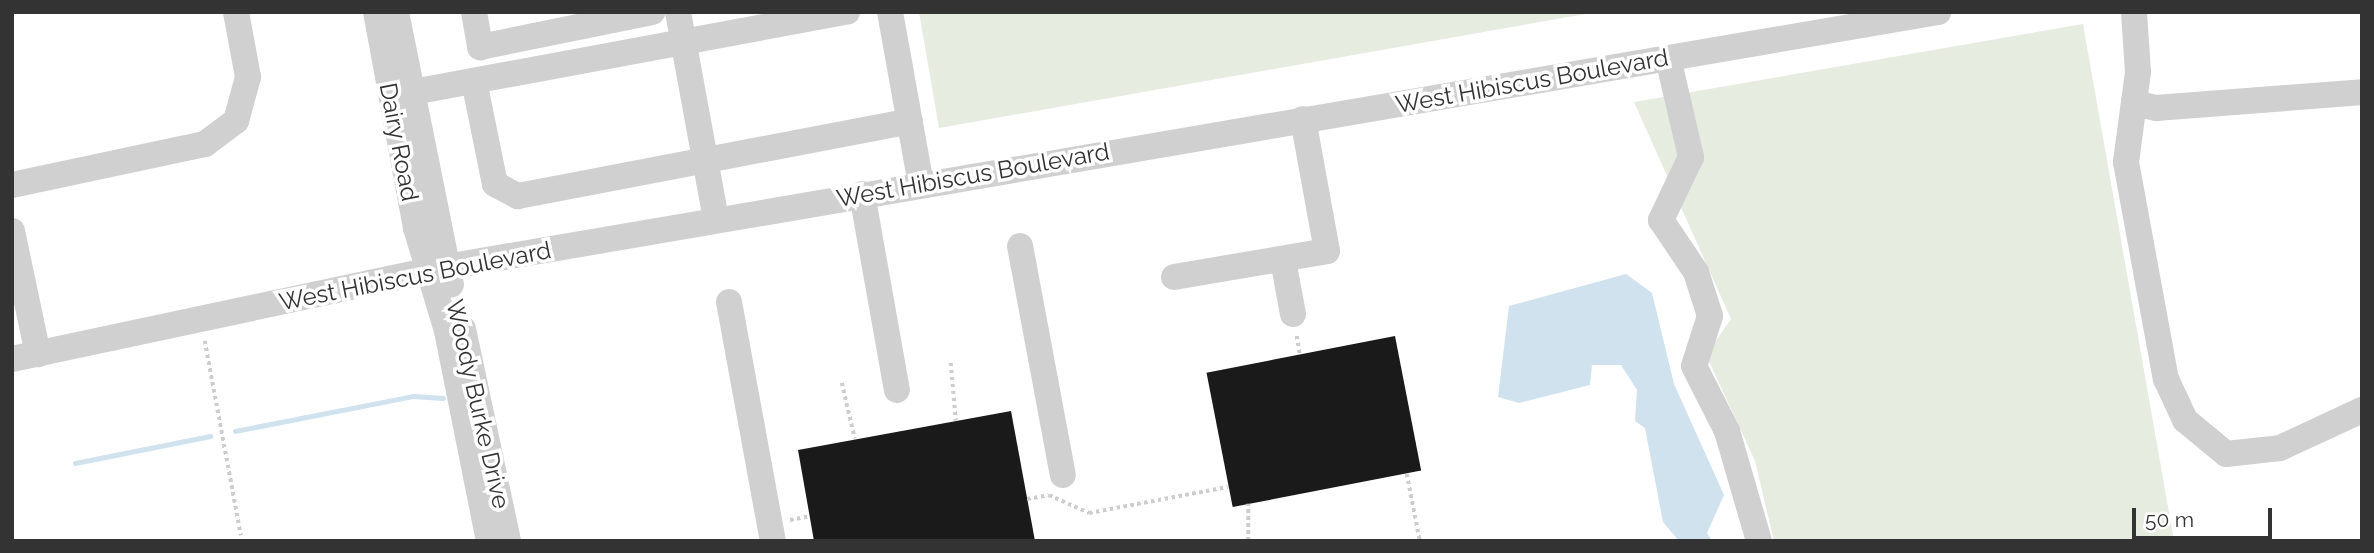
<!DOCTYPE html>
<html>
<head>
<meta charset="utf-8">
<style>
  body { margin:0 }
  #map { position:relative; width:2374px; height:553px; overflow:hidden; background:#fff; font-family:Raleway,sans-serif }
  div>[style] { position:absolute }
  .green>* { inset:0; background:#e6ecdf }
  .water>* { inset:0; background:#cfe2ee }
  .stream>* { height:5px; margin:-2.5px; padding:0 2.5px; transform-origin:2.5px; border-radius:2.5px; background:#cfe2ee }
  .building>* { inset:0; background:#1a1a1a; transform-origin:0 0 }
  .path>* { height:3.5px; margin-top:-1.75px; transform-origin:0; background:repeating-linear-gradient(90deg,#cdcdcd 0 3.5px,transparent 0 7px) }
  .minor>* { height:26px; margin:-13px; padding:0 13px; transform-origin:13px; border-radius:13px; background:#d0d0d0 }
  span { translate:-50% -50%; white-space:nowrap; text-align:center; line-height:1.15; -webkit-text-stroke:7px #fff; paint-order:stroke }
  .street-label { font-size:24px; color:#333 }
  .frame { position:absolute; inset:0; border:14px solid #333; pointer-events:none }
  .scale { position:absolute; left:2132px; top:508px; width:140px; height:32px; box-sizing:border-box; border:4px solid #333; border-top:0; padding-left:9px; font-size:21px; line-height:24px; white-space:nowrap; color:#333; -webkit-text-stroke:5px #fff; paint-order:stroke }
</style>
</head>
<body>
<div id="map">
  <div class="green">
    <i style="clip-path:polygon(919px 12px,1597px 12px,939px 128px)"></i>
    <i style="clip-path:polygon(2083px 24px,2174px 541px,1774px 541px,1755px 461px,1706px 355px,1731px 319px,1634px 102px)"></i>
  </div>
  <div class="water">
    <i style="clip-path:polygon(1626px 274px,1652px 293px,1674px 384px,1724px 495px,1707px 533px,1712px 541px,1679px 541px,1663px 522px,1645px 428px,1635px 421px,1637px 390px,1621px 365px,1592px 365px,1590px 385px,1519px 403px,1498px 397px,1509px 306px)"></i>
  </div>
  <div class="stream">
    <i style="left:235px;top:431px;width:181px;rotate:-11.1deg"></i>
    <i style="left:413px;top:396px;width:30px;rotate:4deg"></i>
    <i style="left:75px;top:463px;width:138px;rotate:-11.3deg"></i>
  </div>
  <div class="building">
    <i style="left:1395px;top:336px;width:137px;height:192px;rotate:79deg"></i>
    <i style="clip-path:polygon(1011px 411px,1035px 541px,814px 541px,798px 450px)"></i>
  </div>
  <div class="path">
    <i style="left:1297px;top:336px;width:18px;rotate:81deg"></i>
    <i style="left:205px;top:341px;width:198px;rotate:79.5deg"></i>
    <i style="left:951px;top:363px;width:58px;rotate:85.1deg"></i>
    <i style="left:842px;top:383px;width:57px;rotate:76.9deg"></i>
    <i style="left:1407px;top:474px;width:68px;rotate:79deg"></i>
    <i style="left:1027px;top:499px;width:22px;rotate:-10deg"></i>
    <i style="left:1049px;top:495px;width:44px;rotate:24.2deg"></i>
    <i style="left:1089px;top:513px;width:141px;rotate:-10.6deg"></i>
    <i style="left:790px;top:520px;width:20px;rotate:-11deg"></i>
    <i style="left:1248px;top:541px;width:37px;rotate:-90deg"></i>
  </div>
  <div class="minor">
    <i style="left:376px;top:12px;width:220px;rotate:79.5deg"></i>
    <i style="left:416px;top:228px;width:108px;rotate:73.2deg"></i>
    <i style="left:447px;top:331px;width:214px;rotate:78.7deg"></i>
    <i style="left:396px;top:12px;width:278px;rotate:78.6deg"></i>
    <i style="left:474px;top:12px;width:36px;rotate:80deg"></i>
    <i style="left:480px;top:47px;width:176px;rotate:-11.5deg"></i>
    <i style="left:678px;top:12px;width:211px;rotate:79.6deg"></i>
    <i style="left:890px;top:12px;width:175px;rotate:79.8deg"></i>
    <i style="left:2134px;top:12px;width:60px;rotate:86.2deg"></i>
    <i style="left:2138px;top:72px;width:91px;rotate:97.6deg"></i>
    <i style="left:2126px;top:162px;width:221px;rotate:79.6deg"></i>
    <i style="left:2166px;top:379px;width:45px;rotate:65.1deg"></i>
    <i style="left:2185px;top:420px;width:53px;rotate:39.7deg"></i>
    <i style="left:2226px;top:454px;width:54px;rotate:-6.3deg"></i>
    <i style="left:2280px;top:448px;width:90px;rotate:-24.9deg"></i>
    <i style="left:1668px;top:58px;width:102px;rotate:76.9deg"></i>
    <i style="left:1691px;top:157px;width:70px;rotate:115.5deg"></i>
    <i style="left:1661px;top:220px;width:63px;rotate:56.1deg"></i>
    <i style="left:1696px;top:272px;width:46px;rotate:72.3deg"></i>
    <i style="left:1710px;top:316px;width:52px;rotate:107.7deg"></i>
    <i style="left:1694px;top:366px;width:73px;rotate:63.1deg"></i>
    <i style="left:1727px;top:431px;width:115px;rotate:73.8deg"></i>
    <i style="left:474px;top:81px;width:105px;rotate:78.5deg"></i>
    <i style="left:495px;top:184px;width:26px;rotate:28deg"></i>
    <i style="left:518px;top:196px;width:399px;rotate:-10.8deg"></i>
    <i style="left:397px;top:95px;width:458px;rotate:-10.5deg"></i>
    <i style="left:2134px;top:103px;width:23px;rotate:13deg"></i>
    <i style="left:2156px;top:108px;width:207px;rotate:-4.4deg"></i>
    <i style="left:12px;top:185px;width:197px;rotate:-12deg"></i>
    <i style="left:205px;top:144px;width:39px;rotate:-37deg"></i>
    <i style="left:236px;top:121px;width:46px;rotate:-74.7deg"></i>
    <i style="left:248px;top:77px;width:66px;rotate:-100.5deg"></i>
    <i style="left:862px;top:194px;width:199px;rotate:79.9deg"></i>
    <i style="left:12px;top:231px;width:126px;rotate:78.1deg"></i>
    <i style="left:1020px;top:246px;width:233px;rotate:79.4deg"></i>
    <i style="left:1283px;top:260px;width:55px;rotate:79.5deg"></i>
    <i style="left:1174px;top:277px;width:155px;rotate:-9.6deg"></i>
    <i style="left:1327px;top:251px;width:134px;rotate:-100.3deg"></i>
    <i style="left:729px;top:302px;width:243px;rotate:79.6deg"></i>
    <i style="left:463px;top:329px;width:217px;rotate:78deg"></i>
    <i style="left:12px;top:359px;width:444px;rotate:-12deg"></i>
    <i style="left:446px;top:267px;width:1514px;rotate:-9.7deg"></i>
  </div>
  <div class="street-label">
    <span style="left:1532px;top:81px;rotate:-10deg">West Hibiscus Boulevard</span>
    <span style="left:399px;top:142px;rotate:79deg">Dairy Road</span>
    <span style="left:973px;top:175px;rotate:-10deg">West Hibiscus Boulevard</span>
    <span style="left:415px;top:276px;rotate:-11deg">West Hibiscus Boulevard</span>
    <span style="left:478px;top:404px;rotate:77deg">Woody Burke Drive</span>
  </div>
  <div class="frame"></div>
  <div class="scale">50 m</div>
</div>
</body>
</html>
